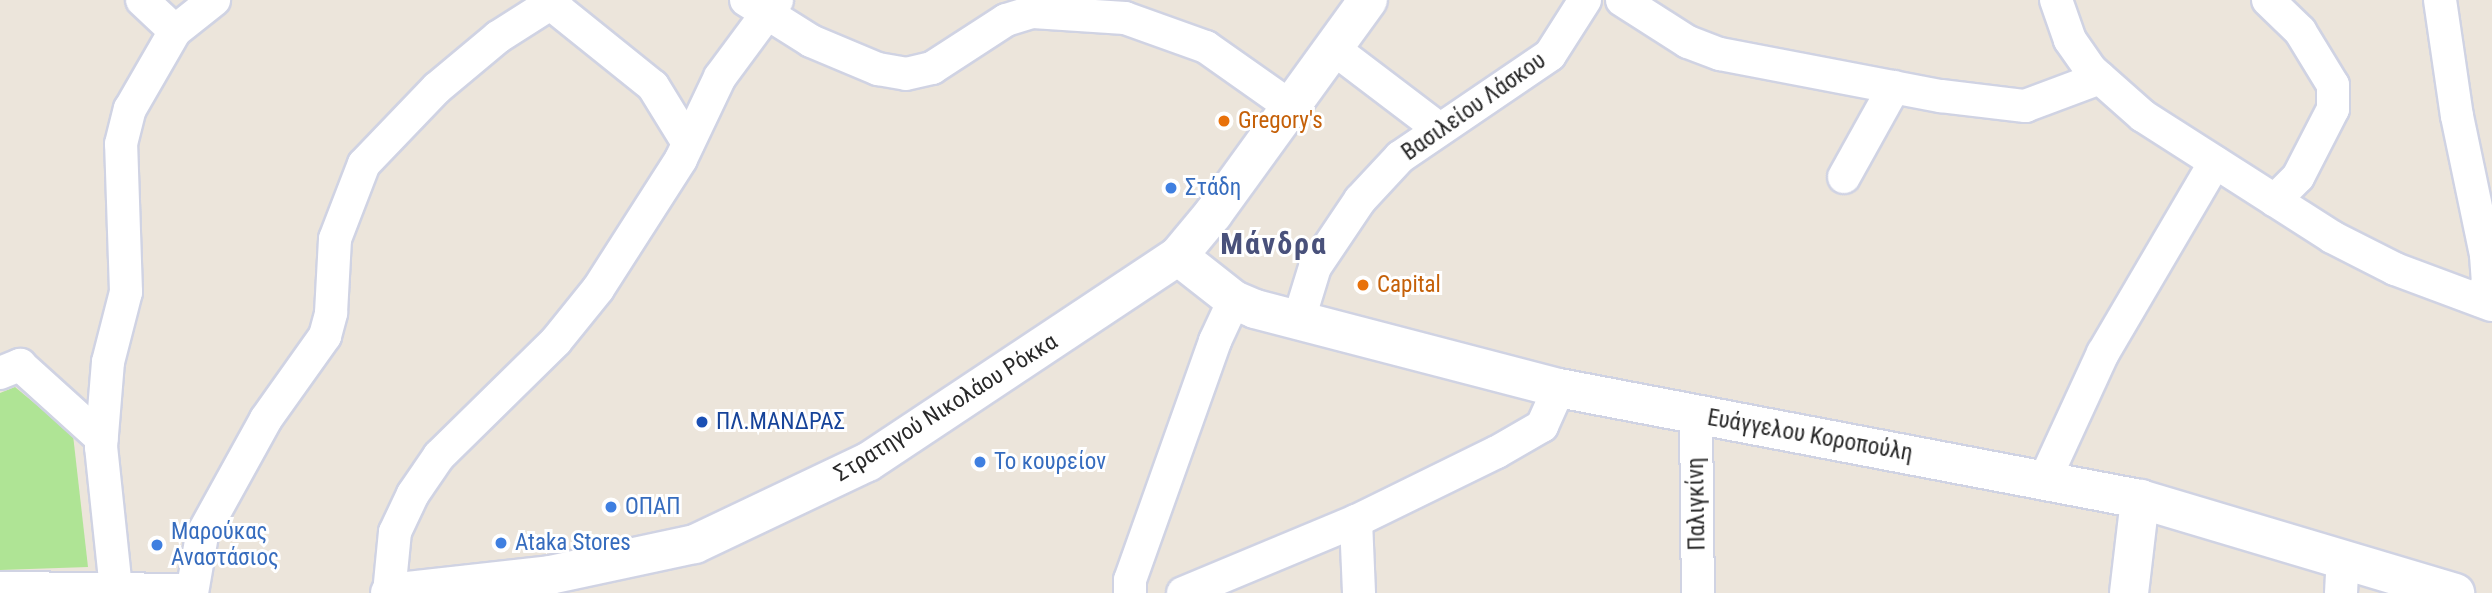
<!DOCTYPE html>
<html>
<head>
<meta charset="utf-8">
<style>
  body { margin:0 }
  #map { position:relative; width:2492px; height:593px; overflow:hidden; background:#ece5db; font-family:"Roboto Condensed",sans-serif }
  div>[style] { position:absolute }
  .green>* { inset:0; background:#afe495 }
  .roads { filter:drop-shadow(2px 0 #d0d3e3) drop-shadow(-2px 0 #d0d3e3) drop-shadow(0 2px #d0d3e3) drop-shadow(0 -2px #d0d3e3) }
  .minor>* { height:32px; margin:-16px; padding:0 16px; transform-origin:16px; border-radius:16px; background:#fff }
  .tertiary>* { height:38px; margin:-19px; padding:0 19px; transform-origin:19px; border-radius:19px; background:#fff }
  .secondary>* { height:38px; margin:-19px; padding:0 19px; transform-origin:19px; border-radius:19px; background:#fff }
  .dots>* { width:19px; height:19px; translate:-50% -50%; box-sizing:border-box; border:4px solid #fff; border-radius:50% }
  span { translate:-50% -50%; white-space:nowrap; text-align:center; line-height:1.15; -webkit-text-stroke:6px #fff; paint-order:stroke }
  .street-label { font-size:23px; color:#292929 }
  .food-label { font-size:23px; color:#c56008 }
  .left { translate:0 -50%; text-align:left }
  .shop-label { font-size:23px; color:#366cbe }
  .transit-label { font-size:23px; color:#164399 }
  .district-label { font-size:30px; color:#49517b; font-weight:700; letter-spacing:2px }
</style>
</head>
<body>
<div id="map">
  <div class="green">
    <i style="clip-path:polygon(15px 387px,73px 435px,88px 567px,0 570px,0 393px)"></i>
  </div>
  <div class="roads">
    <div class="minor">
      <i style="left:142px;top:0;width:45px;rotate:43.2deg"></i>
      <i style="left:546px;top:0;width:137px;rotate:38.8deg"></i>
      <i style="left:653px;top:86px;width:67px;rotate:58.4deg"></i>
      <i style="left:746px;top:0;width:77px;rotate:32.2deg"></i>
      <i style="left:811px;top:41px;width:73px;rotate:22.7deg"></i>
      <i style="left:878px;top:69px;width:28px;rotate:10deg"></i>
      <i style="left:906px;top:74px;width:27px;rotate:-13deg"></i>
      <i style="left:932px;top:68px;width:88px;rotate:-33deg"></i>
      <i style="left:1006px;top:20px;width:28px;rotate:-17deg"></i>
      <i style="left:1033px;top:12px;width:92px;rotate:3.7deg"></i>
      <i style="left:1125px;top:18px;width:86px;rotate:19.7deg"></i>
      <i style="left:1206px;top:47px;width:104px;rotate:35.2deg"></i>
      <i style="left:1622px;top:0;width:78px;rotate:32.5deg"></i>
      <i style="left:1688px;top:42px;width:34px;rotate:21deg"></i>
      <i style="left:1720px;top:54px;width:225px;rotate:10.8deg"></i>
      <i style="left:1941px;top:96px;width:85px;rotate:6.8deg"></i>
      <i style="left:2025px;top:106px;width:80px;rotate:-20.5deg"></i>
      <i style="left:2056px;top:0;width:42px;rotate:70.7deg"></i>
      <i style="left:2070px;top:40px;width:37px;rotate:55deg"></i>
      <i style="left:2091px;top:70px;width:69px;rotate:41.5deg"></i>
      <i style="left:2143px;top:116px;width:224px;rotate:32.6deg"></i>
      <i style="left:2332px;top:237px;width:71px;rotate:26.9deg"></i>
      <i style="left:2395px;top:269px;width:103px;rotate:20.4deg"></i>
      <i style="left:2268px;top:0;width:45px;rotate:44.1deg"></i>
      <i style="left:2300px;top:31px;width:63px;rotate:58.6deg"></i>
      <i style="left:2333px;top:85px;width:24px;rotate:90deg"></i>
      <i style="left:2333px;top:109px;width:76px;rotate:117.2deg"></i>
      <i style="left:2298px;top:177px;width:33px;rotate:135deg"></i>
      <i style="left:2440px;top:0;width:117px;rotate:81.7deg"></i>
      <i style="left:2457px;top:116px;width:142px;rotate:78.2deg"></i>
      <i style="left:2486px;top:255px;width:28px;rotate:86deg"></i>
      <i style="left:2488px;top:283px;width:19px;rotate:118deg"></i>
      <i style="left:1334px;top:49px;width:131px;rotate:37.2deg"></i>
      <i style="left:1844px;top:177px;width:103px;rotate:-60.9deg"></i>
      <i style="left:1299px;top:319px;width:54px;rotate:-72.9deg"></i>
      <i style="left:1315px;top:267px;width:81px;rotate:-56.1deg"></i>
      <i style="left:1360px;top:200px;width:59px;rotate:-47.1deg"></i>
      <i style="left:1400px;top:157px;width:181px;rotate:-34.2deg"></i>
      <i style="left:1550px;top:55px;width:65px;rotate:-57.5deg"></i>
      <i style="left:0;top:373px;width:22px;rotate:-22deg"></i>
      <i style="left:20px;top:365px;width:110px;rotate:42.1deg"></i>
      <i style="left:1696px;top:414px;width:179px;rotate:89.4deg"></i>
      <i style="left:2045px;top:479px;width:139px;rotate:-65.3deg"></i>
      <i style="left:2103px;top:353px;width:221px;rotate:-59.6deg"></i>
      <i style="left:1356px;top:521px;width:72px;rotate:87.6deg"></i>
      <i style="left:116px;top:589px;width:143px;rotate:-96deg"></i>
      <i style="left:101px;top:447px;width:85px;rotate:-85.3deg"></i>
      <i style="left:108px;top:362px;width:72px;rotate:-75.6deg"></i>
      <i style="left:126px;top:292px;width:148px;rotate:-91.9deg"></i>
      <i style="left:121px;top:144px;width:36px;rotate:-76deg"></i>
      <i style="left:130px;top:109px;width:90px;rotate:-60deg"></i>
      <i style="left:175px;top:31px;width:50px;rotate:-38.5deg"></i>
      <i style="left:192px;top:593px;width:59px;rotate:-80.2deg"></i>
      <i style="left:202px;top:535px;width:132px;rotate:-61.1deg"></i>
      <i style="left:266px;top:419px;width:102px;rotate:-54.6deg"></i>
      <i style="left:325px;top:336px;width:24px;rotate:-75deg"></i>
      <i style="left:331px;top:313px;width:74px;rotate:-86.9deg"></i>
      <i style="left:335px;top:239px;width:80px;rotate:-68.9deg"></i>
      <i style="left:364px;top:164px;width:105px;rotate:-46.2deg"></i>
      <i style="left:437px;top:88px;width:80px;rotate:-39.9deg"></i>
      <i style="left:498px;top:37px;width:69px;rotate:-32.5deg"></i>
      <i style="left:389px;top:593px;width:61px;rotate:-84.4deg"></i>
      <i style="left:395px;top:532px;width:42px;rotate:-64.7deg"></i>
      <i style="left:413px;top:494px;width:46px;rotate:-55.6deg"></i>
      <i style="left:439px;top:456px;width:164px;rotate:-44.5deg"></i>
      <i style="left:556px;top:341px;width:67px;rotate:-51.1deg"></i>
      <i style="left:598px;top:289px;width:154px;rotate:-57.4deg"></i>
      <i style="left:681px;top:159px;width:91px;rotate:-64.6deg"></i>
      <i style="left:720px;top:77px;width:96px;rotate:-53.5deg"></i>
      <i style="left:1130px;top:593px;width:13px;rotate:-90deg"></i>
      <i style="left:1130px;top:580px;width:254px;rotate:-70.4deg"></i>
      <i style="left:1215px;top:341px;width:45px;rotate:-65.1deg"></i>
      <i style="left:1183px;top:593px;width:187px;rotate:-22.6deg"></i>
      <i style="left:1356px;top:521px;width:157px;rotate:-26.1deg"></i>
      <i style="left:1497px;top:452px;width:52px;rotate:-30deg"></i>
      <i style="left:1542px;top:426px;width:42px;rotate:-65.9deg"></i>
      <i style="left:2341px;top:593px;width:35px;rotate:-87deg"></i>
    </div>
    <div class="tertiary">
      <i style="left:1178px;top:256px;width:71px;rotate:38.2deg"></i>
      <i style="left:1234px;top:300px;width:23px;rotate:23deg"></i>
      <i style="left:1255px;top:309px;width:314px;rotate:14.6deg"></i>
      <i style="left:1559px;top:388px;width:592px;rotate:10.82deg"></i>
      <i style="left:2140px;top:499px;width:329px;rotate:16.6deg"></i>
      <i style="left:2129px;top:593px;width:95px;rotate:-83.3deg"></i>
    </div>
    <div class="secondary">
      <i style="left:0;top:591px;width:182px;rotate:0.6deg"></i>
      <i style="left:390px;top:593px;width:161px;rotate:-6.4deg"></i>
      <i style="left:550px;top:575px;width:148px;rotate:-12.1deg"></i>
      <i style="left:695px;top:544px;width:191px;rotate:-25.4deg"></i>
      <i style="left:868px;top:462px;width:372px;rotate:-33.6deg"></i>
      <i style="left:1178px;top:256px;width:55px;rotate:-50.2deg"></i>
      <i style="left:1213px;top:214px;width:264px;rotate:-54.1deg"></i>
    </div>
  </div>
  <div class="dots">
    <i style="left:1224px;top:121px;background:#e8710a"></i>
    <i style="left:1171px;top:188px;background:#3f7fe0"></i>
    <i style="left:1363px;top:285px;background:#e8710a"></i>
    <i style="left:702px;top:422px;background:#1a4fb4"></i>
    <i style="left:980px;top:462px;background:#3f7fe0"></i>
    <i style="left:611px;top:507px;background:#3f7fe0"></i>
    <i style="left:501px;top:543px;background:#3f7fe0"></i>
    <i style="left:157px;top:545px;background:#3f7fe0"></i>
  </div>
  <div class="street-label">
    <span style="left:1474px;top:107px;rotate:-35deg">Βασιλείου Λάσκου</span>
    <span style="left:946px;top:408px;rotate:-32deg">Στρατηγού Νικολάου Ρόκκα</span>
    <span style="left:1810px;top:436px;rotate:10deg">Ευάγγελου Κοροπούλη</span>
    <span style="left:1697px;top:504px;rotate:-91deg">Παλιγκίνη</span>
  </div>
  <div class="food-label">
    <span class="left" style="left:1238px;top:121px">Gregory's</span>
    <span class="left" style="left:1377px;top:285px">Capital</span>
  </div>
  <div class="shop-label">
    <span class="left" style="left:1185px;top:188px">Στάδη</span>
    <span class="left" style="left:994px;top:462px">Το κουρείον</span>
    <span class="left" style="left:625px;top:507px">ΟΠΑΠ</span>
    <span class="left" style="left:171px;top:545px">Μαρούκας<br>Αναστάσιος</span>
    <span class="left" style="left:515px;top:543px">Ataka Stores</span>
  </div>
  <div class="transit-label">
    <span class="left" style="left:716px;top:422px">ΠΛ.ΜΑΝΔΡΑΣ</span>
  </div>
  <div class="district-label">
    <span style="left:1274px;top:244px">Μάνδρα</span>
  </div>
</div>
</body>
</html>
